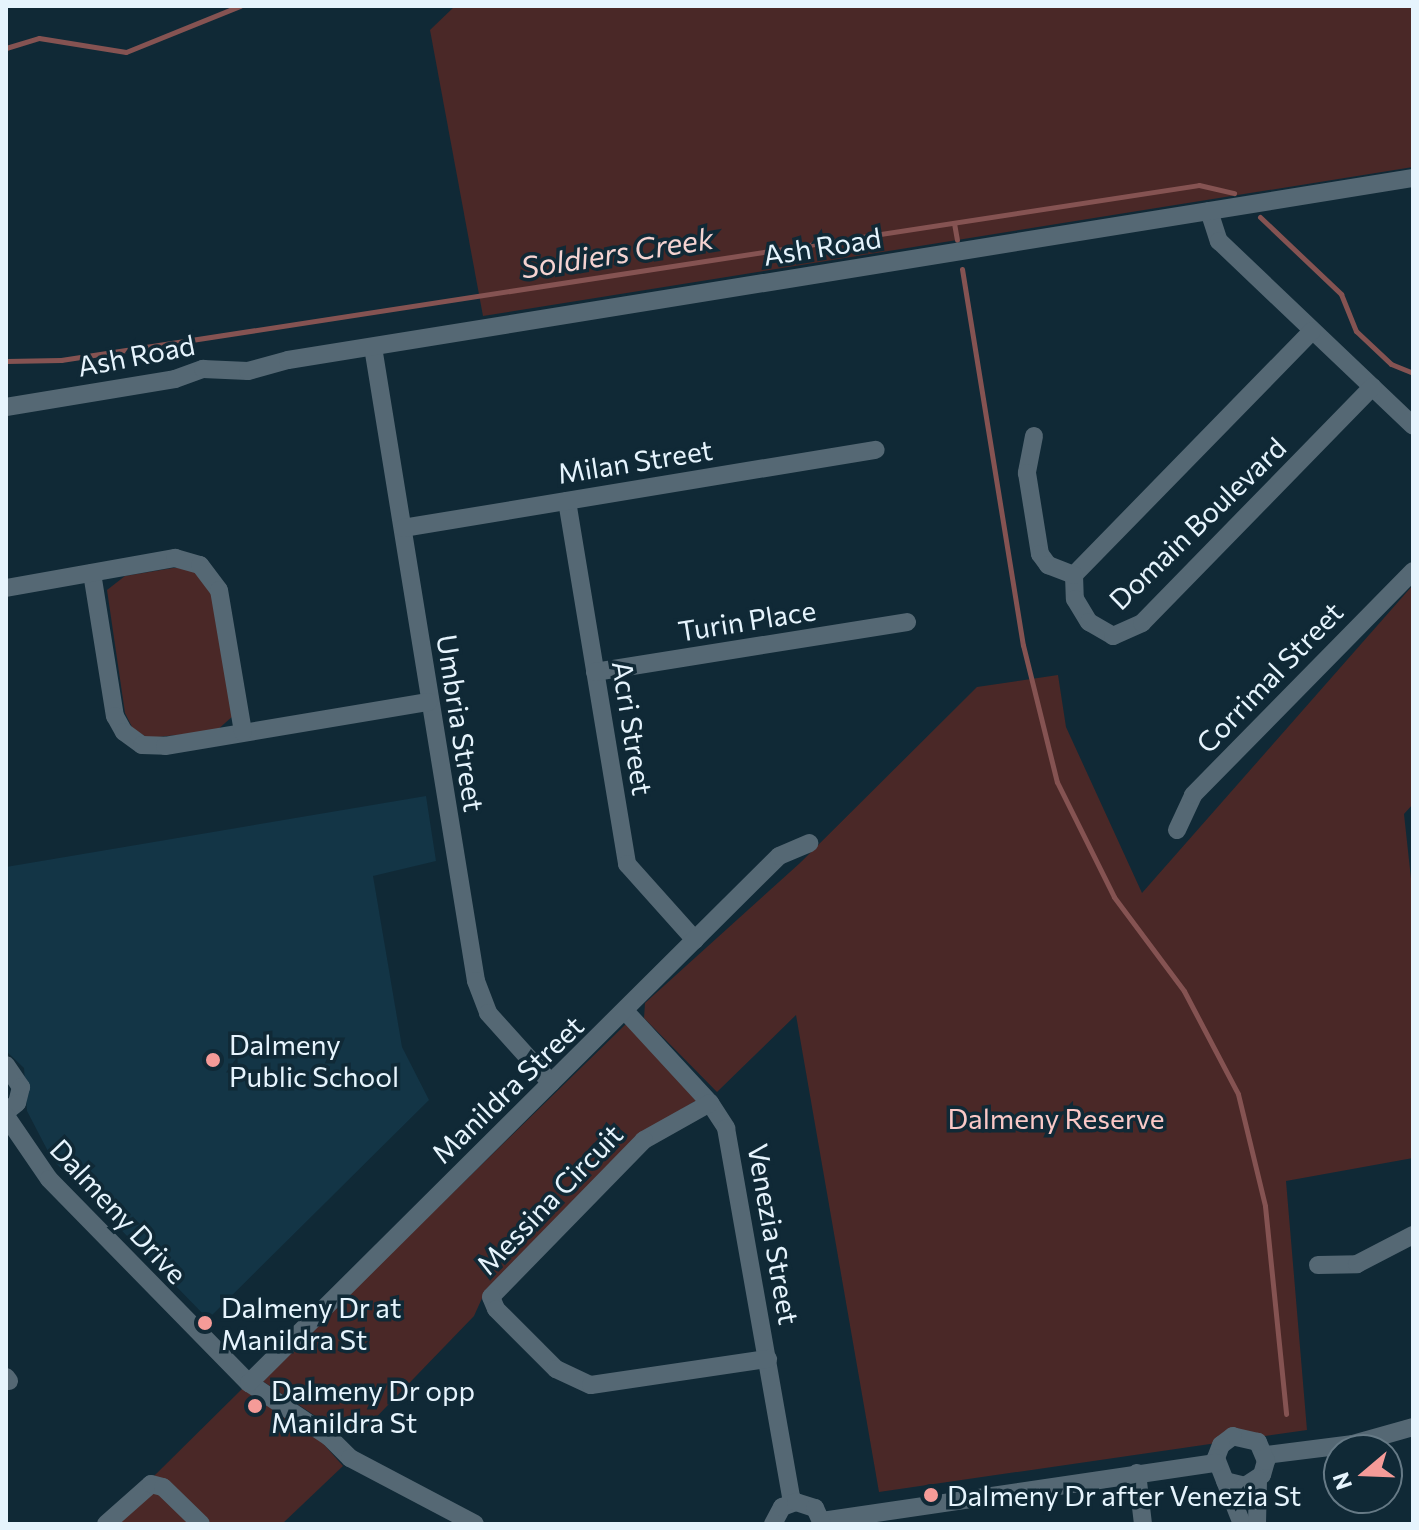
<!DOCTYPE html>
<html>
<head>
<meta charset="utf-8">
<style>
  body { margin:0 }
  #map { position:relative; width:1419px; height:1530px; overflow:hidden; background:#102936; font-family:Commissioner,sans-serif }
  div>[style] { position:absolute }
  .built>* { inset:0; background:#133546 }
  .green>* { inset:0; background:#4a2827 }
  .stream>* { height:5px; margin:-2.5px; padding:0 2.5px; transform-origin:2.5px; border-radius:2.5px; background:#855352 }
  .minor>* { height:18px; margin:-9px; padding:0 9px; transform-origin:9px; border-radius:9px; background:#556874 }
  .dots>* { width:22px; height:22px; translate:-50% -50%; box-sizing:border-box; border:4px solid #102936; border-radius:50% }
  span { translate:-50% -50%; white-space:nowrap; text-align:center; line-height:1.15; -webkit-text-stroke:7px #102936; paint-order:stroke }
  .street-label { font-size:28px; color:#e6f4fd }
  .poi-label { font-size:28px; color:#e6f4fd }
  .left { translate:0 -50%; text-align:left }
  .park-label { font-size:28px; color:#fbc8c6 }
  .water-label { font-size:30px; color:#f5d3d1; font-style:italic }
  .frame { position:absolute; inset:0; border:8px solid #e6f4fd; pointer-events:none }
  .north { position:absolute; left:1323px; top:1434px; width:80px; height:80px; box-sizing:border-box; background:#102936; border:2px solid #667a86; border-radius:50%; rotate:251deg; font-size:22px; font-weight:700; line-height:32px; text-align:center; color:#e6f4fd }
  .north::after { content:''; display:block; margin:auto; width:28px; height:36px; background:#f59b98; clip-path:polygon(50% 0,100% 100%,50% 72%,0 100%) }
</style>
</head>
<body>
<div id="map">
  <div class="built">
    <i style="clip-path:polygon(426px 796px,436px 861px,373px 876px,402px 1047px,429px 1100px,208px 1319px,52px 1159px,27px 1111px,24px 1068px,6px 1051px,6px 867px)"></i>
  </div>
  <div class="green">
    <i style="clip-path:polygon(455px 6px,1413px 6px,1413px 167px,483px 316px,430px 30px)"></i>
    <i style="clip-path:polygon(173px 568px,192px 568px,215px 597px,233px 716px,216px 731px,148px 738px,133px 729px,125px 713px,107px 590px,125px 576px)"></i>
    <i style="clip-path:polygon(1413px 585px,1413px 804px,1404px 814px,1413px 897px,1413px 1158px,1286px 1181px,1307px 1430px,879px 1492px,796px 1015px,717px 1092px,644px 1018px,645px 1003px,800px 863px,977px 687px,1058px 675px,1066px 727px,1142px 893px)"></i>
    <i style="clip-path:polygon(627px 1023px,697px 1100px,645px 1131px,483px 1296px,474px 1316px,360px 1434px,329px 1425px,261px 1380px)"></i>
    <i style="clip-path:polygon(243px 1388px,320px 1440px,343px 1466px,282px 1524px,207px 1524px,154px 1476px)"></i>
    <i style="clip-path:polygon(150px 1492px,165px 1496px,194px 1524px,117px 1524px)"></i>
  </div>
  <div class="stream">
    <i style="left:6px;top:48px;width:34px;rotate:-17deg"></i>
    <i style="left:39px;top:38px;width:88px;rotate:9.1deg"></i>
    <i style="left:126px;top:52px;width:123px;rotate:-22deg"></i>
    <i style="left:1260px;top:217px;width:112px;rotate:43.5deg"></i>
    <i style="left:1341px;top:294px;width:40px;rotate:68deg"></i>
    <i style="left:1356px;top:331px;width:48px;rotate:43.3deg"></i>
    <i style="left:1391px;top:364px;width:24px;rotate:22deg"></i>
    <i style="left:954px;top:223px;width:17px;rotate:80deg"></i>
    <i style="left:962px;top:269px;width:381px;rotate:80.8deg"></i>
    <i style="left:1023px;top:645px;width:141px;rotate:76.1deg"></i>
    <i style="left:1057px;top:782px;width:128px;rotate:63.6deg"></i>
    <i style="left:1114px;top:897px;width:117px;rotate:53.3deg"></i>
    <i style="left:1184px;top:991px;width:116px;rotate:62.3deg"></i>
    <i style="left:1238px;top:1094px;width:115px;rotate:76.4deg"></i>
    <i style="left:1265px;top:1206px;width:209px;rotate:84.2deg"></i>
    <i style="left:6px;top:361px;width:55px;rotate:-1deg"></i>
    <i style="left:61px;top:360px;width:1151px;rotate:-8.74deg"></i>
    <i style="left:1199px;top:185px;width:36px;rotate:13deg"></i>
  </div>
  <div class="minor">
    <i style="left:1209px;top:211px;width:32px;rotate:72deg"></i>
    <i style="left:1219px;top:241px;width:268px;rotate:43.6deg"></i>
    <i style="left:1312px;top:331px;width:341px;rotate:134.3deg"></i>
    <i style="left:1074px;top:575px;width:24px;rotate:88deg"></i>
    <i style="left:1075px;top:599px;width:27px;rotate:59deg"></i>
    <i style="left:1089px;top:622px;width:28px;rotate:30deg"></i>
    <i style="left:1113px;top:636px;width:32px;rotate:-24deg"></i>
    <i style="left:1142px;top:623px;width:330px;rotate:-45.7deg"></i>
    <i style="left:373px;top:347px;width:642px;rotate:80.77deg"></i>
    <i style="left:476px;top:981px;width:34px;rotate:69deg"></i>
    <i style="left:488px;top:1013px;width:94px;rotate:48deg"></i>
    <i style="left:6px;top:407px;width:171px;rotate:-9.4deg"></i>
    <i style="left:175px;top:379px;width:30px;rotate:-20deg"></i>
    <i style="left:203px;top:369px;width:45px;rotate:2.5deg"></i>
    <i style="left:248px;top:371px;width:41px;rotate:-15.4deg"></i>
    <i style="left:288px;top:360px;width:1140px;rotate:-9.19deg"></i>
    <i style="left:1034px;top:436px;width:38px;rotate:101deg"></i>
    <i style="left:1027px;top:473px;width:82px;rotate:80.9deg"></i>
    <i style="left:1040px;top:554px;width:14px;rotate:54deg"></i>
    <i style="left:1048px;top:565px;width:28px;rotate:21deg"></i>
    <i style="left:567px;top:501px;width:368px;rotate:80.6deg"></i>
    <i style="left:627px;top:864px;width:102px;rotate:48.2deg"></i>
    <i style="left:403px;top:528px;width:479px;rotate:-9.4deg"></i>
    <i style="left:92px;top:573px;width:145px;rotate:80.9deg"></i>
    <i style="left:115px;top:716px;width:18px;rotate:61deg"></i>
    <i style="left:124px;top:732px;width:22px;rotate:36deg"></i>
    <i style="left:142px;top:745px;width:23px;rotate:2deg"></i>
    <i style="left:165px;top:746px;width:267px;rotate:-9.5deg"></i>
    <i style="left:6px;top:588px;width:172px;rotate:-10.1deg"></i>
    <i style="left:175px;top:558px;width:26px;rotate:16deg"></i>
    <i style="left:200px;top:565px;width:31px;rotate:53deg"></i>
    <i style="left:219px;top:590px;width:144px;rotate:80.4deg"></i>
    <i style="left:595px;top:672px;width:316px;rotate:-9.1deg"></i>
    <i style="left:1177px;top:830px;width:38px;rotate:-65deg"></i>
    <i style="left:1193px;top:795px;width:314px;rotate:-45.5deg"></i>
    <i style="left:626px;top:1012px;width:124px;rotate:47.3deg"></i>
    <i style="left:710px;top:1103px;width:30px;rotate:57deg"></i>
    <i style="left:726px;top:1128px;width:380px;rotate:80deg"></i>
    <i style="left:6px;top:1065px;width:27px;rotate:56deg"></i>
    <i style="left:21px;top:1087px;width:16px;rotate:104deg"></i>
    <i style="left:17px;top:1103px;width:14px;rotate:141deg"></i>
    <i style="left:710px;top:1103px;width:76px;rotate:150.7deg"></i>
    <i style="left:644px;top:1140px;width:219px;rotate:134.3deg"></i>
    <i style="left:491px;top:1297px;width:13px;rotate:67deg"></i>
    <i style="left:496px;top:1309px;width:85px;rotate:45deg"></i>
    <i style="left:556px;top:1369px;width:38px;rotate:25deg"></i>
    <i style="left:591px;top:1385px;width:179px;rotate:-8.4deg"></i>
    <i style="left:6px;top:1116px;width:76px;rotate:55.7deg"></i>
    <i style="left:49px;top:1179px;width:286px;rotate:45.6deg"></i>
    <i style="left:249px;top:1383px;width:97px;rotate:34deg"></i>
    <i style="left:329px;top:1437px;width:30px;rotate:45deg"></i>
    <i style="left:350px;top:1458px;width:141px;rotate:27.8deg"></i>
    <i style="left:1318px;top:1265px;width:39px;rotate:-1deg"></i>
    <i style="left:1357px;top:1264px;width:63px;rotate:-27.4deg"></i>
    <i style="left:6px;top:1377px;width:5px;rotate:53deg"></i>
    <i style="left:249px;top:1383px;width:747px;rotate:-44.84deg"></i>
    <i style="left:779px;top:856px;width:33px;rotate:-23deg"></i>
    <i style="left:1266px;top:1455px;width:88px;rotate:-7.2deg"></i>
    <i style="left:1353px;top:1444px;width:62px;rotate:-15.8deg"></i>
    <i style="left:1137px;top:1473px;width:51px;rotate:83.3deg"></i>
    <i style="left:1225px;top:1481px;width:21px;rotate:14deg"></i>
    <i style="left:1245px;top:1486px;width:20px;rotate:-33deg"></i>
    <i style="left:1262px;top:1475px;width:15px;rotate:-74deg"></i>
    <i style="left:1266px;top:1461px;width:21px;rotate:-113deg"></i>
    <i style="left:1258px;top:1442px;width:26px;rotate:-167deg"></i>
    <i style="left:1233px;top:1436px;width:15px;rotate:143deg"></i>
    <i style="left:1221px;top:1445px;width:14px;rotate:111deg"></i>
    <i style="left:1216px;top:1458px;width:71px;rotate:68.5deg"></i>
    <i style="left:822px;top:1521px;width:398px;rotate:-8.4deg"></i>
    <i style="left:106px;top:1524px;width:60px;rotate:-41.6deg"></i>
    <i style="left:151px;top:1484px;width:12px;rotate:14deg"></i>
    <i style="left:163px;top:1487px;width:53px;rotate:44.2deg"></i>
    <i style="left:773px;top:1524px;width:19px;rotate:-62deg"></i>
    <i style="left:782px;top:1507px;width:15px;rotate:-20deg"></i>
    <i style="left:796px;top:1502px;width:20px;rotate:18deg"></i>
    <i style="left:815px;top:1508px;width:17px;rotate:66deg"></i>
    <i style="left:1257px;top:1524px;width:45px;rotate:-88.7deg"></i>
  </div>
  <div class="dots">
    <i style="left:213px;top:1060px;background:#f59b98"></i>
    <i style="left:205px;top:1323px;background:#f59b98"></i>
    <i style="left:255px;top:1406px;background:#f59b98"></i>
    <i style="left:931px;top:1495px;background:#f59b98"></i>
  </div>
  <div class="street-label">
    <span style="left:822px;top:246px;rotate:-9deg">Ash Road</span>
    <span style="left:136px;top:355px;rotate:-11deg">Ash Road</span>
    <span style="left:635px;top:461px;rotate:-9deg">Milan Street</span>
    <span style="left:1197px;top:523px;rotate:-44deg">Domain Boulevard</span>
    <span style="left:747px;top:620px;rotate:-9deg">Turin Place</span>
    <span style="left:1269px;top:677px;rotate:-46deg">Corrimal Street</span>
    <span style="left:461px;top:723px;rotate:81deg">Umbria Street</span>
    <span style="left:633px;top:728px;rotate:81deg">Acri Street</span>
    <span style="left:507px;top:1089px;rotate:-44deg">Manildra Street</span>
    <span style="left:549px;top:1199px;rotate:-46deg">Messina Circuit</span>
    <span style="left:119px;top:1211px;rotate:47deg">Dalmeny Drive</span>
    <span style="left:774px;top:1234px;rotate:80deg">Venezia Street</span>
  </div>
  <div class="poi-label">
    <span class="left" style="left:229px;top:1060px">Dalmeny<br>Public School</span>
    <span class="left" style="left:221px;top:1323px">Dalmeny Dr at<br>Manildra St</span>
    <span class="left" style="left:271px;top:1406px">Dalmeny Dr opp<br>Manildra St</span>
    <span class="left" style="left:947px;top:1495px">Dalmeny Dr after Venezia St</span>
  </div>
  <div class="park-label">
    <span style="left:1056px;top:1118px">Dalmeny Reserve</span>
  </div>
  <div class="water-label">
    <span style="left:617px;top:252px;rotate:-9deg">Soldiers Creek</span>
  </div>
  <div class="frame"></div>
  <div class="north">N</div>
</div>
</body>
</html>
